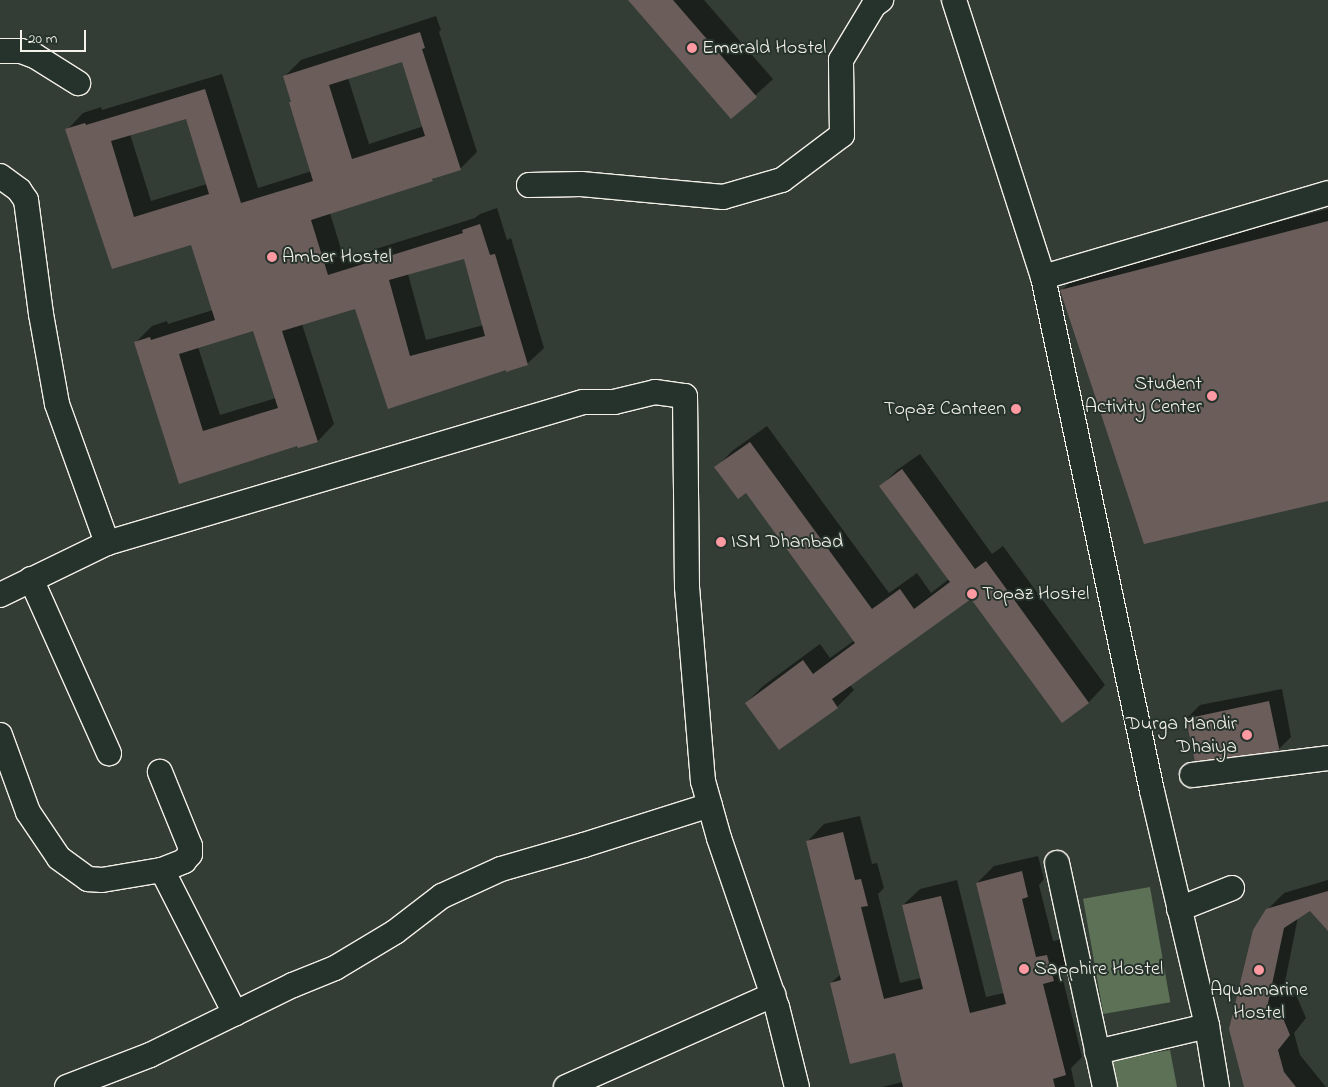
<!DOCTYPE html>
<html>
<head>
<meta charset="utf-8">
<style>
  body { margin:0 }
  #map { position:relative; width:1328px; height:1087px; overflow:hidden; background:#343c36; font-family:"Indie Flower",sans-serif }
  div>[style] { position:absolute }
  .green>* { inset:0; background:#5c7155; transform-origin:0 0 }
  .shadow>* { inset:0; background:#0007 }
  .building>* { inset:0; background:#6b5e5a; transform-origin:0 0 }
  .roads { filter:drop-shadow(1px 0 #f4f1e8) drop-shadow(-1px 0 #f4f1e8) drop-shadow(0 1px #f4f1e8) drop-shadow(0 -1px #f4f1e8) }
  .street>* { height:24px; margin:-12px; padding:0 12px; transform-origin:12px; border-radius:12px; background:#26332d }
  .dots>* { width:14px; height:14px; translate:-50% -50%; box-sizing:border-box; border:2px solid #26332d; border-radius:50% }
  span { translate:-50% -50%; white-space:nowrap; text-align:center; line-height:1.15; -webkit-text-stroke:4px #26332d; paint-order:stroke }
  .poi-label { font-size:20px; color:#f4f1e8 }
  .left { translate:0 -50%; text-align:left }
  .right { translate:-100% -50%; text-align:right }
  .scale { position:absolute; left:20px; top:30px; width:66px; height:22px; box-sizing:border-box; border:2px solid #f4f1e8; border-top:0; padding-left:6px; font-size:15px; line-height:18px; white-space:nowrap; color:#f4f1e8; -webkit-text-stroke:4px #26332d; paint-order:stroke }
</style>
</head>
<body>
<div id="map">
  <div class="green">
    <i style="left:1150px;top:887px;width:117px;height:68px;rotate:80deg"></i>
    <i style="clip-path:polygon(1170px 1050px,1177px 1087px,1118px 1087px,1113px 1060px)"></i>
  </div>
  <div class="shadow">
    <i style="clip-path:polygon(630px 0,704px 0,773px 79px,731px 118px)"></i>
    <i style="clip-path:polygon(evenodd,436px 16px,441px 30px,439px 32px,477px 152px,460px 169px,436px 177px,432px 180px,330px 213px,344px 259px,475px 218px,480px 214px,497px 208px,507px 240px,511px 238px,544px 348px,527px 364px,506px 368px,389px 407px,356px 307px,302px 324px,334px 424px,318px 441px,299px 446px,298px 445px,179px 482px,135px 343px,152px 326px,167px 321px,168px 324px,213px 310px,192px 244px,113px 267px,67px 130px,83px 113px,101px 107px,102px 110px,222px 74px,258px 188px,312px 171px,285px 76px,301px 60px,436px 16px,403px 61px,424px 126px,369px 144px,348px 78px,403px 61px,436px 16px,187px 117px,207px 184px,151px 201px,130px 134px,187px 117px,436px 16px,465px 258px,484px 325px,426px 340px,408px 274px,465px 258px,436px 16px,254px 329px,276px 398px,220px 415px,198px 347px,254px 329px)"></i>
    <i style="clip-path:polygon(1328px 209px,1328px 500px,1062px 290px,1078px 274px)"></i>
    <i style="clip-path:polygon(767px 426px,889px 593px,917px 573px,931px 593px,949px 579px,881px 486px,897px 470px,920px 454px,992px 554px,1003px 546px,1105px 685px,1089px 702px,1062px 721px,971px 597px,850px 685px,854px 690px,837px 707px,780px 749px,746px 703px,763px 686px,820px 644px,830px 658px,855px 640px,746px 491px,716px 468px,732px 451px)"></i>
    <i style="clip-path:polygon(1282px 689px,1291px 737px,1279px 749px,1187px 718px,1200px 705px)"></i>
    <i style="clip-path:polygon(860px 816px,872px 864px,877px 863px,884px 888px,878px 894px,900px 983px,921px 978px,903px 905px,920px 889px,957px 880px,986px 997px,1004px 993px,977px 883px,994px 866px,1038px 856px,1044px 879px,1039px 885px,1053px 941px,1063px 939px,1070px 963px,1061px 972px,1082px 1057px,1071px 1068px,1075px 1087px,882px 1087px,903px 1082px,896px 1052px,831px 983px,841px 974px,808px 841px,824px 824px)"></i>
    <i style="clip-path:polygon(1328px 880px,1328px 929px,1310px 909px,1298px 917px,1283px 992px,1296px 995px,1306px 1018px,1294px 1033px,1300px 1055px,1326px 1087px,1245px 1087px,1267px 910px,1284px 893px)"></i>
  </div>
  <div class="building">
    <i style="clip-path:polygon(628px 0,673px 0,757px 97px,731px 119px)"></i>
    <i style="clip-path:polygon(evenodd,420px 32px,425px 48px,422px 49px,461px 170px,432px 179px,433px 181px,311px 220px,328px 275px,463px 233px,462px 230px,480px 224px,490px 255px,495px 254px,528px 365px,506px 372px,506px 370px,388px 409px,355px 309px,282px 331px,318px 442px,298px 448px,297px 446px,179px 484px,134px 342px,150px 337px,151px 340px,215px 320px,191px 245px,112px 269px,65px 129px,85px 123px,86px 125px,205px 89px,241px 203px,313px 181px,289px 102px,291px 102px,283px 76px,420px 32px,402px 62px,425px 136px,352px 159px,329px 85px,402px 62px,420px 32px,186px 119px,209px 194px,134px 217px,111px 141px,186px 119px,420px 32px,464px 259px,485px 336px,410px 356px,389px 280px,464px 259px,420px 32px,253px 331px,278px 408px,203px 431px,179px 354px,253px 331px)"></i>
    <i style="clip-path:polygon(1328px 221px,1328px 501px,1144px 544px,1060px 290px)"></i>
    <i style="clip-path:polygon(750px 442px,872px 609px,900px 589px,914px 609px,950px 582px,879px 486px,902px 469px,975px 569px,986px 561px,1089px 703px,1062px 723px,971px 599px,832px 699px,838px 708px,779px 750px,745px 703px,803px 660px,813px 674px,855px 643px,746px 493px,738px 499px,714px 467px)"></i>
    <i style="left:1269px;top:701px;width:50px;height:85px;rotate:78deg"></i>
    <i style="clip-path:polygon(843px 832px,855px 880px,861px 879px,868px 906px,861px 907px,884px 999px,923px 989px,902px 905px,941px 896px,970px 1013px,1006px 1004px,976px 883px,1022px 871px,1028px 897px,1022px 899px,1036px 957px,1047px 955px,1054px 981px,1043px 984px,1066px 1075px,1053px 1079px,1055px 1087px,903px 1087px,895px 1053px,850px 1064px,830px 983px,841px 980px,806px 841px)"></i>
    <i style="clip-path:polygon(1328px 891px,1328px 931px,1310px 911px,1284px 928px,1267px 1008px,1280px 1011px,1290px 1035px,1278px 1050px,1284px 1072px,1296px 1087px,1244px 1087px,1229px 1029px,1253px 930px,1266px 909px)"></i>
  </div>
  <div class="roads">
    <div class="street">
      <i style="left:954px;top:0;width:291px;rotate:72.2deg"></i>
      <i style="left:1043px;top:277px;width:525px;rotate:78.03deg"></i>
      <i style="left:1152px;top:791px;width:241px;rotate:76.8deg"></i>
      <i style="left:1207px;top:1026px;width:62px;rotate:80.7deg"></i>
      <i style="left:0;top:51px;width:21px"></i>
      <i style="left:21px;top:51px;width:15px;rotate:20deg"></i>
      <i style="left:35px;top:56px;width:51px;rotate:32.1deg"></i>
      <i style="left:0;top:176px;width:24px;rotate:36deg"></i>
      <i style="left:19px;top:190px;width:12px;rotate:55deg"></i>
      <i style="left:26px;top:200px;width:115px;rotate:82.5deg"></i>
      <i style="left:41px;top:314px;width:91px;rotate:79.9deg"></i>
      <i style="left:57px;top:404px;width:148px;rotate:70.2deg"></i>
      <i style="left:529px;top:185px;width:52px;rotate:-1.1deg"></i>
      <i style="left:581px;top:184px;width:143px;rotate:5.2deg"></i>
      <i style="left:723px;top:197px;width:61px;rotate:-16.1deg"></i>
      <i style="left:782px;top:180px;width:75px;rotate:-36.9deg"></i>
      <i style="left:842px;top:135px;width:75px;rotate:-90.8deg"></i>
      <i style="left:841px;top:60px;width:64px;rotate:-59deg"></i>
      <i style="left:874px;top:5px;width:9px;rotate:-36deg"></i>
      <i style="left:1043px;top:277px;width:297px;rotate:-16.4deg"></i>
      <i style="left:31px;top:579px;width:191px;rotate:65.9deg"></i>
      <i style="left:0;top:595px;width:119px;rotate:-25.9deg"></i>
      <i style="left:107px;top:543px;width:496px;rotate:-16.5deg"></i>
      <i style="left:583px;top:402px;width:31px"></i>
      <i style="left:614px;top:402px;width:42px;rotate:-13.7deg"></i>
      <i style="left:655px;top:392px;width:30px;rotate:8deg"></i>
      <i style="left:685px;top:396px;width:191px;rotate:89.4deg"></i>
      <i style="left:687px;top:587px;width:195px;rotate:85.3deg"></i>
      <i style="left:703px;top:781px;width:59px;rotate:74.3deg"></i>
      <i style="left:719px;top:838px;width:179px;rotate:71.1deg"></i>
      <i style="left:777px;top:1007px;width:82px;rotate:76deg"></i>
      <i style="left:0;top:735px;width:82px;rotate:70deg"></i>
      <i style="left:28px;top:812px;width:55px;rotate:56deg"></i>
      <i style="left:59px;top:858px;width:36px;rotate:36deg"></i>
      <i style="left:88px;top:879px;width:14px;rotate:4deg"></i>
      <i style="left:102px;top:880px;width:61px;rotate:-9.5deg"></i>
      <i style="left:162px;top:870px;width:24px;rotate:-22deg"></i>
      <i style="left:184px;top:861px;width:9px;rotate:-49deg"></i>
      <i style="left:190px;top:854px;width:8px;rotate:-90deg"></i>
      <i style="left:190px;top:846px;width:80px;rotate:-112.1deg"></i>
      <i style="left:1192px;top:775px;width:137px;rotate:-7.1deg"></i>
      <i style="left:1057px;top:863px;width:229px;rotate:77.9deg"></i>
      <i style="left:162px;top:870px;width:161px;rotate:63deg"></i>
      <i style="left:1179px;top:909px;width:57px;rotate:-21.6deg"></i>
      <i style="left:1097px;top:1052px;width:113px;rotate:-13.3deg"></i>
      <i style="left:67px;top:1087px;width:89px;rotate:-21.1deg"></i>
      <i style="left:150px;top:1055px;width:159px;rotate:-26.1deg"></i>
      <i style="left:293px;top:985px;width:45px;rotate:-22deg"></i>
      <i style="left:335px;top:968px;width:70px;rotate:-31deg"></i>
      <i style="left:395px;top:932px;width:59px;rotate:-37.5deg"></i>
      <i style="left:442px;top:896px;width:65px;rotate:-24.6deg"></i>
      <i style="left:501px;top:869px;width:86px;rotate:-16.1deg"></i>
      <i style="left:584px;top:845px;width:132px;rotate:-17.6deg"></i>
      <i style="left:566px;top:1087px;width:227px;rotate:-24deg"></i>
    </div>
  </div>
  <div class="dots">
    <i style="left:692px;top:48px;background:#ff9aa2"></i>
    <i style="left:272px;top:257px;background:#ff9aa2"></i>
    <i style="left:1212px;top:396px;background:#ff9aa2"></i>
    <i style="left:1016px;top:409px;background:#ff9aa2"></i>
    <i style="left:721px;top:542px;background:#ff9aa2"></i>
    <i style="left:972px;top:594px;background:#ff9aa2"></i>
    <i style="left:1247px;top:735px;background:#ff9aa2"></i>
    <i style="left:1024px;top:969px;background:#ff9aa2"></i>
    <i style="left:1259px;top:970px;background:#ff9aa2"></i>
  </div>
  <div class="poi-label">
    <span class="left" style="left:702px;top:48px">Emerald Hostel</span>
    <span class="left" style="left:282px;top:257px">Amber Hostel</span>
    <span class="right" style="left:1202px;top:396px">Student<br>Activity Center</span>
    <span class="right" style="left:1006px;top:409px">Topaz Canteen</span>
    <span class="left" style="left:731px;top:542px">ISM Dhanbad</span>
    <span class="left" style="left:982px;top:594px">Topaz Hostel</span>
    <span class="right" style="left:1237px;top:736px">Durga Mandir<br>Dhaiya</span>
    <span class="left" style="left:1034px;top:969px">Sapphire Hostel</span>
    <span style="left:1259px;top:1002px">Aquamarine<br>Hostel</span>
  </div>
  <div class="scale">20 m</div>
</div>
</body>
</html>
